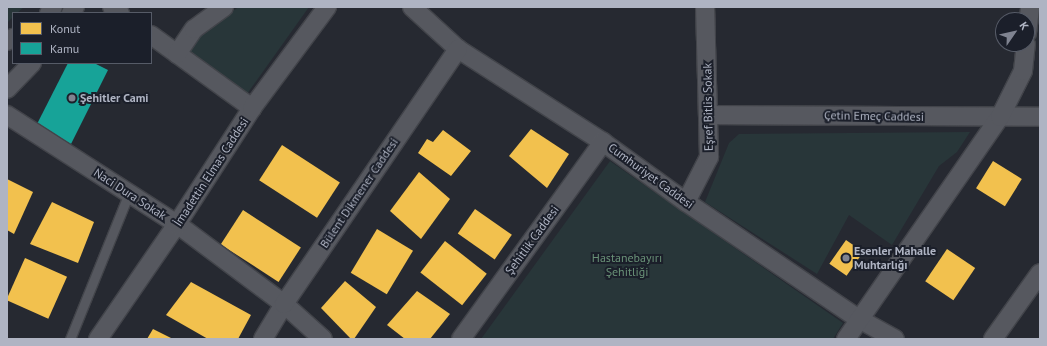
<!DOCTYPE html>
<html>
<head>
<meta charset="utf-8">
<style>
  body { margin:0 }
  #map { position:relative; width:1047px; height:346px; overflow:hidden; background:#262931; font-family:"PT Sans",sans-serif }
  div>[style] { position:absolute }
  .green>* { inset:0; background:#283639 }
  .homes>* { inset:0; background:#f2c14e; transform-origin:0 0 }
  .public>* { inset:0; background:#17a398 }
  .roads { filter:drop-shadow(1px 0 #42444a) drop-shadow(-1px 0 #42444a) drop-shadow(0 1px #42444a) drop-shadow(0 -1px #42444a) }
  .service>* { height:9px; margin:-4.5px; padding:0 4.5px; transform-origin:4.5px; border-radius:4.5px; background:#56585f }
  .minor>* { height:18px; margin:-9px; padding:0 9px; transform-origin:9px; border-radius:9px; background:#56585f }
  .dots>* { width:11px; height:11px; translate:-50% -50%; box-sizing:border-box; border:2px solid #1b1f2a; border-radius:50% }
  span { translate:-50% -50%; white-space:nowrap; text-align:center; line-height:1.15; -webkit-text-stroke:4px #1b1f2a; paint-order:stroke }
  .poi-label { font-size:12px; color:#afb4c3; font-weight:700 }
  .left { translate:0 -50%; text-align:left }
  .street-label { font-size:12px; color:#afb4c3 }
  .park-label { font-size:12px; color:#699177 }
  .frame { position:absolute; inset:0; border:8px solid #afb4c3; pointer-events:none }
  .legend { position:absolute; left:12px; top:12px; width:140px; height:52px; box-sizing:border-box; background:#1b1f2a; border:1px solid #565b67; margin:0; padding:5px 7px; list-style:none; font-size:12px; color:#afb4c3 }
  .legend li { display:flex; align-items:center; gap:8px; height:20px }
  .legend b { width:20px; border:1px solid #565b67 }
  .north { position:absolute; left:995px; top:12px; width:40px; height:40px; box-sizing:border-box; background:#1b1f2a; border:1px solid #565b67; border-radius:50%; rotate:56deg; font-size:11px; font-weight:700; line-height:16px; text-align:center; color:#afb4c3 }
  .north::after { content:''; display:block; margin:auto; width:14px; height:18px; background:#7f8390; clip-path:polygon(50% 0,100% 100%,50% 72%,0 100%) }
</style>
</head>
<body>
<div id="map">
  <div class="green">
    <i style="clip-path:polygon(7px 7px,24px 7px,17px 13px,13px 13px,13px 17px,7px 23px)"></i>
    <i style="clip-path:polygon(239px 7px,309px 7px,247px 94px,185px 53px,200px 30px)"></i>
    <i style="clip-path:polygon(970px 132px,957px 152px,939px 166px,892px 245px,849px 215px,817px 274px,705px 202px,729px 143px,739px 134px)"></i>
    <i style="clip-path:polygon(610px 161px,843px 323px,833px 339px,481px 339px)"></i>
  </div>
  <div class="homes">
    <i style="clip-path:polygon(531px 129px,569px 154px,547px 188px,509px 156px)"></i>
    <i style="clip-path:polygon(443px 130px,471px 151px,451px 176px,418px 153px,427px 139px,433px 142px)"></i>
    <i style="left:282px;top:145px;width:69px;height:42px;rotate:33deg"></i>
    <i style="left:993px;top:161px;width:34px;height:32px;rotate:32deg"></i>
    <i style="clip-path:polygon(419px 172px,450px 199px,421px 239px,390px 211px)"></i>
    <i style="clip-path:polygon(7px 179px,33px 192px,14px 234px,7px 230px)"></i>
    <i style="clip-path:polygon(52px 202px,94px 222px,78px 263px,30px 244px)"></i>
    <i style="left:475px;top:209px;width:45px;height:30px;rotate:35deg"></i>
    <i style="left:243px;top:210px;width:69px;height:41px;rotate:33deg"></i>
    <i style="left:377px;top:229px;width:42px;height:51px;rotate:31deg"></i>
    <i style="left:846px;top:240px;width:21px;height:29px;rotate:35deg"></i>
    <i style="left:445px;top:241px;width:53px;height:40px;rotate:38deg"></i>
    <i style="left:947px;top:249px;width:34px;height:39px;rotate:34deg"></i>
    <i style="left:25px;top:258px;width:46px;height:46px;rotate:24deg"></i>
    <i style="clip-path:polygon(345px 281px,376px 307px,354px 339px,351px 339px,321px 308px)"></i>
    <i style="clip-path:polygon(191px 282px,251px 315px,238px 339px,208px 339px,166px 315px)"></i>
    <i style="clip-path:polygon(417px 291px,450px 314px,430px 339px,405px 339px,387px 325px)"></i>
    <i style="clip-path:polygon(153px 329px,173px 339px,147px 339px)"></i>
  </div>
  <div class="public">
    <i style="clip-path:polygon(68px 63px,94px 63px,108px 70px,71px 144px,36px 126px)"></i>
  </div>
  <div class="roads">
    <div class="service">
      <i style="left:70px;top:339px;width:157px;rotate:-68deg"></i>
    </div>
    <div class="minor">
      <i style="left:112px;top:7px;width:10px;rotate:37deg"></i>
      <i style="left:412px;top:7px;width:62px;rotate:42.4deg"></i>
      <i style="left:458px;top:49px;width:172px;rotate:32.7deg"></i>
      <i style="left:603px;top:142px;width:102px;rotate:35.9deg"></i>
      <i style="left:686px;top:202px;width:209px;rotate:34.1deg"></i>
      <i style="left:859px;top:319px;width:41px;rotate:29.1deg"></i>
      <i style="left:49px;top:13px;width:7px;rotate:-56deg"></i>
      <i style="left:71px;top:13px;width:7px;rotate:-56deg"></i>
      <i style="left:1027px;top:33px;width:26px;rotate:-83deg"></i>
      <i style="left:151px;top:35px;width:125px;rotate:35.9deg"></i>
      <i style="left:7px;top:41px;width:7px;rotate:-27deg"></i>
      <i style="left:177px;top:54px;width:30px;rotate:-56deg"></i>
      <i style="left:194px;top:29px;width:37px;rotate:-36deg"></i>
      <i style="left:7px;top:89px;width:36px;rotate:-46deg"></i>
      <i style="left:7px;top:115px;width:202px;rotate:32.7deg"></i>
      <i style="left:177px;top:224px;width:134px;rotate:36.8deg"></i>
      <i style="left:284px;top:304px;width:52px;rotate:41.9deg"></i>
      <i style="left:708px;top:115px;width:332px;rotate:0.3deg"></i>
      <i style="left:686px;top:202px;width:51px;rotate:-62.9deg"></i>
      <i style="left:709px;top:157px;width:150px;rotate:-91.5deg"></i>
      <i style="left:98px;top:339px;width:140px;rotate:-55.5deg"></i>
      <i style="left:177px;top:224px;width:138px;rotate:-57.1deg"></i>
      <i style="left:252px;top:108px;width:126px;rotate:-53.4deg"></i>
      <i style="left:263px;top:339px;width:41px;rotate:-59deg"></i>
      <i style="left:284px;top:304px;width:309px;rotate:-55.7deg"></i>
      <i style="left:461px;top:339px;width:243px;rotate:-54.2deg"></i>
      <i style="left:846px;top:339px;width:270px;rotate:-55.3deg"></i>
      <i style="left:1000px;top:117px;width:51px;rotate:-63.4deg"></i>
      <i style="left:1023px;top:71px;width:27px;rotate:-84deg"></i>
      <i style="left:993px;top:339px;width:81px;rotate:-54.5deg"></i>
    </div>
  </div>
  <div class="dots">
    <i style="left:72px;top:98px;background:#7f8390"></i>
    <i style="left:846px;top:258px;background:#7f8390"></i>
  </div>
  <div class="poi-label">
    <span class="left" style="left:80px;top:98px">Şehitler Cami</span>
    <span class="left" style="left:854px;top:258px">Esenler Mahalle<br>Muhtarlığı</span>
  </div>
  <div class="street-label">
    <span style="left:708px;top:107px;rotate:-91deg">Eşref Bitlis Sokak</span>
    <span style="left:874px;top:116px;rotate:1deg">Çetin Emeç Caddesi</span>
    <span style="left:211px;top:172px;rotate:-57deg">İmadettin Elmas Caddesi</span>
    <span style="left:651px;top:176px;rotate:36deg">Cumhuriyet Caddesi</span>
    <span style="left:359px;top:193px;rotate:-56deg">Bülent Dikmener Caddesi</span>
    <span style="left:130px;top:194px;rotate:33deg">Naci Dura Sokak</span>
    <span style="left:532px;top:240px;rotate:-54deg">Şehitlik Caddesi</span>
  </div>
  <div class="park-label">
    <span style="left:627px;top:265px">Hastanebayırı<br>Şehitliği</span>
  </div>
  <div class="frame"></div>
  <ul class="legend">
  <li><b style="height:11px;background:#f2c14e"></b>Konut</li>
  <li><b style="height:11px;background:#17a398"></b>Kamu</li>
  </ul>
  <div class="north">K</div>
</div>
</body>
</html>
